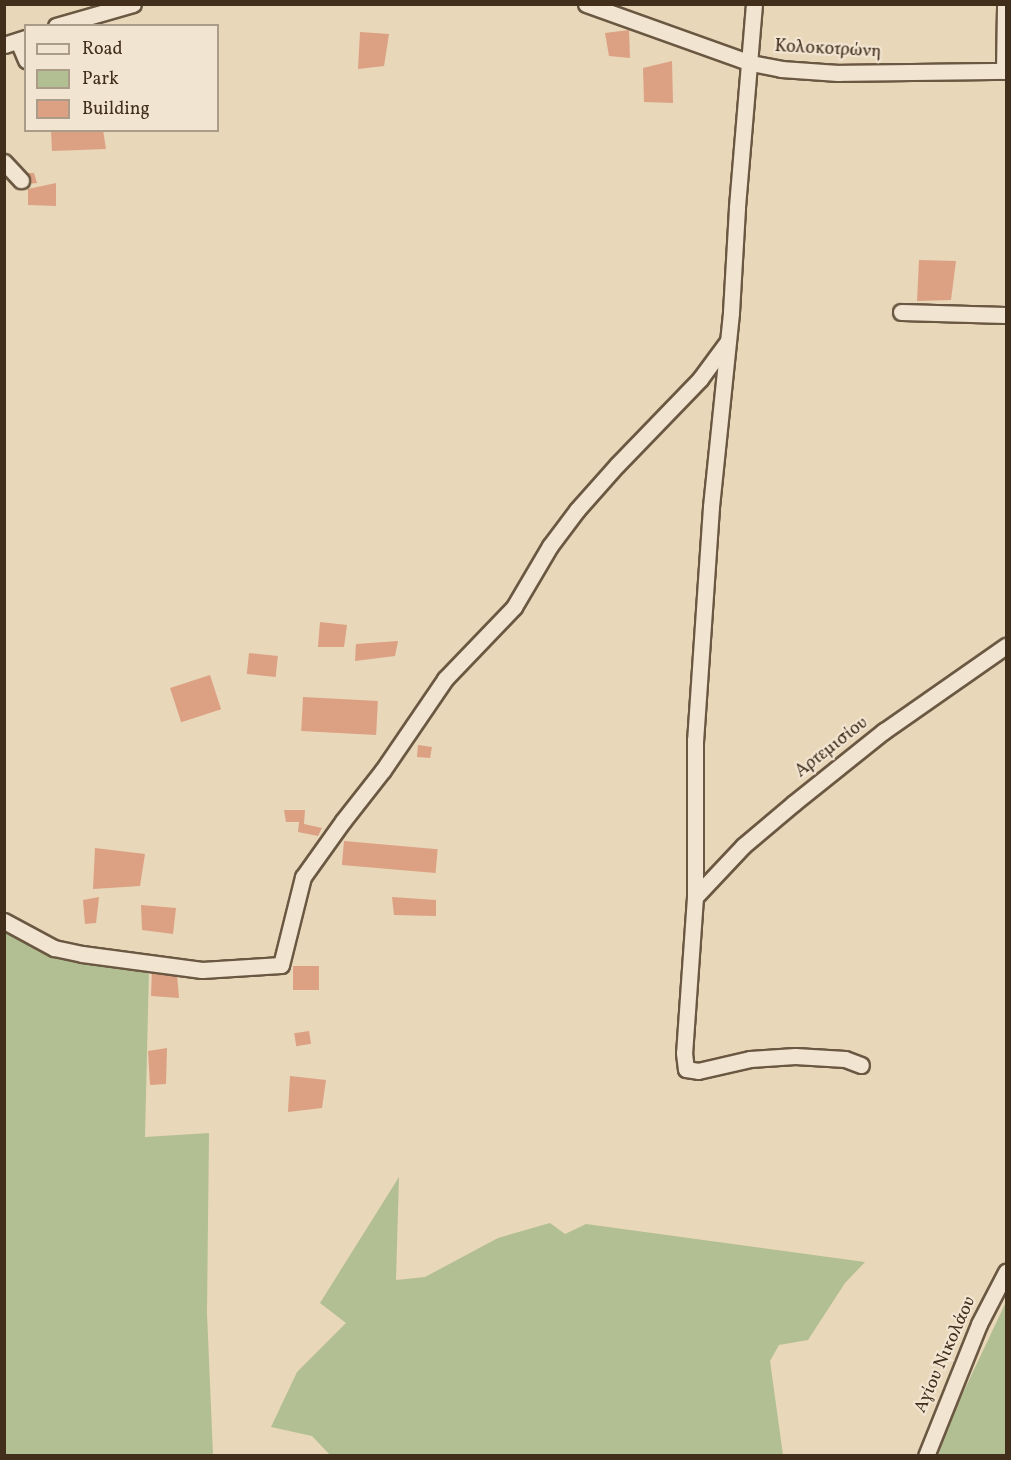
<!DOCTYPE html>
<html>
<head>
<meta charset="utf-8">
<style>
  body { margin:0 }
  #map { position:relative; width:1011px; height:1460px; overflow:hidden; background:#e9d7b9; font-family:Vollkorn,serif }
  div>[style] { position:absolute }
  .green>* { inset:0; background:#b2bf92 }
  .building>* { inset:0; background:#dca083; transform-origin:0 0 }
  .roads { filter:drop-shadow(2px 0 #6b5842) drop-shadow(-2px 0 #6b5842) drop-shadow(0 2px #6b5842) drop-shadow(0 -2px #6b5842) }
  .minor>* { height:15px; margin:-7.5px; padding:0 7.5px; transform-origin:7.5px; border-radius:7.5px; background:#f1e5d2 }
  span { translate:-50% -50%; white-space:nowrap; text-align:center; line-height:1.15; -webkit-text-stroke:4.5px #f1e5d2; paint-order:stroke }
  .street-label { font-size:18px; color:#412e1b }
  .frame { position:absolute; inset:0; border:6px solid #412e1b; pointer-events:none }
  .legend { position:absolute; left:24px; top:24px; width:195px; height:108px; box-sizing:border-box; background:#f1e5d2; border:2px solid #ab9c89; margin:0; padding:8px 10px; list-style:none; font-size:18px; color:#412e1b }
  .legend li { display:flex; align-items:center; gap:12px; height:30px }
  .legend b { width:30px; border:2px solid #ab9c89 }
</style>
</head>
<body>
<div id="map">
  <div class="green">
    <i style="clip-path:polygon(5px 928px,78px 962px,149px 969px,145px 1137px,209px 1133px,207px 1313px,213px 1455px,5px 1456px)"></i>
    <i style="clip-path:polygon(399px 1177px,396px 1280px,425px 1277px,498px 1238px,550px 1223px,565px 1234px,586px 1224px,865px 1262px,845px 1283px,808px 1340px,779px 1345px,770px 1361px,783px 1455px,330px 1455px,312px 1436px,271px 1427px,297px 1372px,346px 1323px,320px 1303px)"></i>
    <i style="clip-path:polygon(1006px 1302px,1006px 1455px,938px 1455px,952px 1416px)"></i>
  </div>
  <div class="building">
    <i style="clip-path:polygon(629px 30px,630px 58px,609px 56px,605px 33px)"></i>
    <i style="clip-path:polygon(360px 32px,389px 34px,384px 66px,358px 69px)"></i>
    <i style="clip-path:polygon(672px 61px,673px 103px,644px 102px,643px 68px)"></i>
    <i style="clip-path:polygon(66px 130px,103px 130px,106px 149px,52px 151px,51px 131px)"></i>
    <i style="clip-path:polygon(25px 173px,34px 173px,37px 183px,27px 184px)"></i>
    <i style="clip-path:polygon(56px 183px,56px 206px,28px 205px,28px 189px)"></i>
    <i style="clip-path:polygon(919px 260px,956px 261px,951px 300px,917px 301px)"></i>
    <i style="clip-path:polygon(320px 622px,347px 625px,344px 647px,318px 647px)"></i>
    <i style="clip-path:polygon(398px 641px,395px 656px,355px 661px,356px 644px)"></i>
    <i style="left:249px;top:653px;width:29px;height:21px;rotate:6deg"></i>
    <i style="left:210px;top:675px;width:36px;height:42px;rotate:72deg"></i>
    <i style="left:303px;top:697px;width:75px;height:34px;rotate:3deg"></i>
    <i style="clip-path:polygon(418px 745px,432px 747px,430px 758px,417px 757px)"></i>
    <i style="clip-path:polygon(284px 810px,305px 810px,304px 824px,322px 828px,318px 836px,298px 832px,299px 822px,286px 822px)"></i>
    <i style="left:344px;top:841px;width:94px;height:24px;rotate:5deg"></i>
    <i style="clip-path:polygon(95px 848px,145px 854px,140px 886px,93px 889px)"></i>
    <i style="clip-path:polygon(99px 897px,96px 923px,85px 924px,83px 900px)"></i>
    <i style="clip-path:polygon(392px 897px,436px 900px,436px 916px,394px 915px)"></i>
    <i style="clip-path:polygon(141px 905px,176px 908px,173px 934px,142px 930px)"></i>
    <i style="left:293px;top:966px;width:26px;height:24px"></i>
    <i style="clip-path:polygon(152px 969px,177px 974px,179px 998px,151px 996px)"></i>
    <i style="left:309px;top:1031px;width:13px;height:15px;rotate:81deg"></i>
    <i style="clip-path:polygon(167px 1048px,166px 1084px,150px 1085px,148px 1051px)"></i>
    <i style="clip-path:polygon(290px 1076px,326px 1080px,322px 1108px,288px 1112px)"></i>
  </div>
  <div class="roads">
    <div class="minor">
      <i style="left:586px;top:4px;width:175px;rotate:19.7deg"></i>
      <i style="left:751px;top:63px;width:31px;rotate:11deg"></i>
      <i style="left:781px;top:69px;width:57px;rotate:4deg"></i>
      <i style="left:838px;top:73px;width:168px;rotate:-0.7deg"></i>
      <i style="left:754px;top:4px;width:205px;rotate:94.8deg"></i>
      <i style="left:737px;top:208px;width:105px;rotate:93.3deg"></i>
      <i style="left:731px;top:313px;width:195px;rotate:95.9deg"></i>
      <i style="left:711px;top:507px;width:234px;rotate:93.9deg"></i>
      <i style="left:695px;top:740px;width:157px;rotate:90deg"></i>
      <i style="left:695px;top:897px;width:156px;rotate:94deg"></i>
      <i style="left:684px;top:1053px;width:16px;rotate:83deg"></i>
      <i style="left:686px;top:1069px;width:12px;rotate:9deg"></i>
      <i style="left:698px;top:1071px;width:53px;rotate:-13deg"></i>
      <i style="left:750px;top:1059px;width:45px;rotate:-3.8deg"></i>
      <i style="left:795px;top:1056px;width:50px;rotate:3.4deg"></i>
      <i style="left:845px;top:1059px;width:17px;rotate:21deg"></i>
      <i style="left:56px;top:26px;width:80px;rotate:-15.9deg"></i>
      <i style="left:18px;top:41px;width:21px;rotate:67deg"></i>
      <i style="left:4px;top:45px;width:23px;rotate:-18deg"></i>
      <i style="left:1004px;top:71px;width:67px;rotate:-89.1deg"></i>
      <i style="left:4px;top:162px;width:25px;rotate:47deg"></i>
      <i style="left:901px;top:312px;width:105px;rotate:1.6deg"></i>
      <i style="left:695px;top:897px;width:70px;rotate:-46.7deg"></i>
      <i style="left:743px;top:846px;width:67px;rotate:-40.1deg"></i>
      <i style="left:794px;top:803px;width:115px;rotate:-38.7deg"></i>
      <i style="left:884px;top:731px;width:149px;rotate:-34.9deg"></i>
      <i style="left:4px;top:921px;width:57px;rotate:28.4deg"></i>
      <i style="left:54px;top:948px;width:29px;rotate:12deg"></i>
      <i style="left:82px;top:954px;width:121px;rotate:7.6deg"></i>
      <i style="left:202px;top:970px;width:79px;rotate:-3.6deg"></i>
      <i style="left:281px;top:965px;width:91px;rotate:-76deg"></i>
      <i style="left:303px;top:877px;width:69px;rotate:-54.5deg"></i>
      <i style="left:343px;top:821px;width:65px;rotate:-51.9deg"></i>
      <i style="left:383px;top:770px;width:110px;rotate:-55.7deg"></i>
      <i style="left:445px;top:679px;width:100px;rotate:-46.2deg"></i>
      <i style="left:514px;top:607px;width:71px;rotate:-59.5deg"></i>
      <i style="left:550px;top:546px;width:45px;rotate:-53.1deg"></i>
      <i style="left:577px;top:510px;width:60px;rotate:-48.4deg"></i>
      <i style="left:617px;top:465px;width:120px;rotate:-46deg"></i>
      <i style="left:700px;top:379px;width:47px;rotate:-53.6deg"></i>
      <i style="left:926px;top:1456px;width:142px;rotate:-68.1deg"></i>
      <i style="left:979px;top:1324px;width:59px;rotate:-62.6deg"></i>
    </div>
  </div>
  <div class="street-label">
    <span style="left:828px;top:50px;rotate:3deg">Κολοκοτρώνη</span>
    <span style="left:832px;top:748px;rotate:-38deg">Αρτεμισίου</span>
    <span style="left:946px;top:1355px;rotate:-66deg">Αγίου Νικολάου</span>
  </div>
  <div class="frame"></div>
  <ul class="legend">
  <li><b style="height:8px;background:#f1e5d2"></b>Road</li>
  <li><b style="height:16px;background:#b2bf92"></b>Park</li>
  <li><b style="height:16px;background:#dca083"></b>Building</li>
  </ul>
</div>
</body>
</html>
